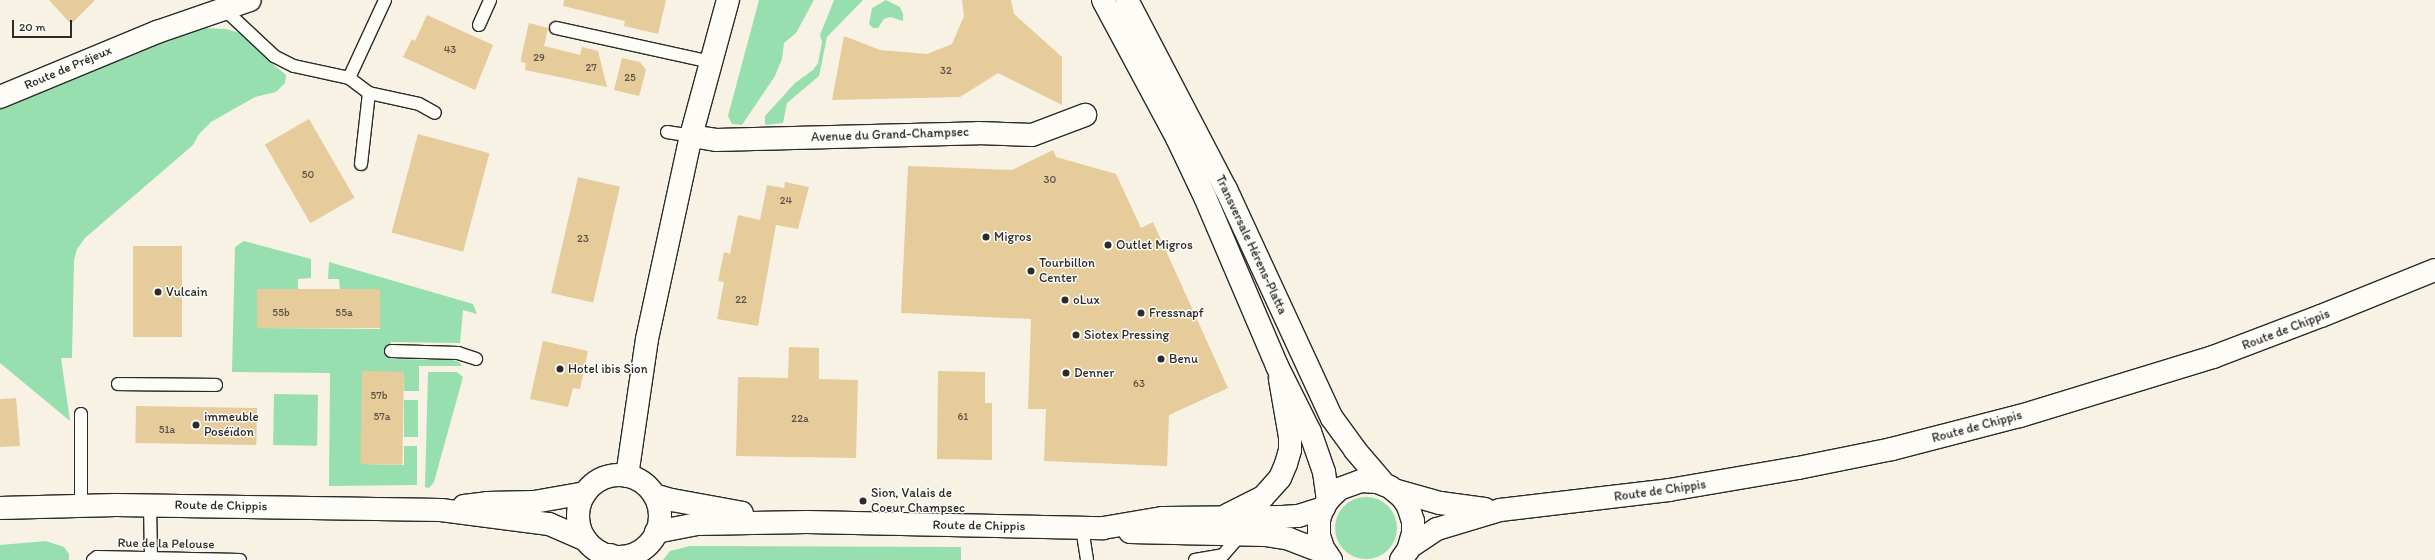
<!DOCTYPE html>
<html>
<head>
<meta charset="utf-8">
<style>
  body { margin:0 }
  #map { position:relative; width:2435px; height:560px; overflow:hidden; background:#f8f2e5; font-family:Itim,sans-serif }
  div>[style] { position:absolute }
  .green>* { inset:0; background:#97dfae; transform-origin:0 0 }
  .round { border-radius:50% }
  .building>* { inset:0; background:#e6cb9b; transform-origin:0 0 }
  .roads { filter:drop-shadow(1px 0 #2b2b2b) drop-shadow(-1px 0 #2b2b2b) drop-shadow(0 1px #2b2b2b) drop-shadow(0 -1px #2b2b2b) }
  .service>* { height:12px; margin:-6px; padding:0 6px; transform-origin:6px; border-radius:6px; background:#fdfcf7 }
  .minor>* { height:22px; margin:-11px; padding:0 11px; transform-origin:11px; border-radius:11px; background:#fdfcf7 }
  .tertiary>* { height:22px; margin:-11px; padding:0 11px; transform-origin:11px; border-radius:11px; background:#fdfcf7 }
  .tertiary>.ring { margin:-11px; padding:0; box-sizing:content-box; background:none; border:22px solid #fdfcf7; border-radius:50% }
  .secondary>* { height:22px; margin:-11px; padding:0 11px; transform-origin:11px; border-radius:11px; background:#fdfcf7 }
  .dots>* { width:11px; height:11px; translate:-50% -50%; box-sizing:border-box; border:2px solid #fdfcf7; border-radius:50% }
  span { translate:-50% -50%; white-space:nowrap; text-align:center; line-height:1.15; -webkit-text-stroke:3px #fdfcf7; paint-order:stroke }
  .number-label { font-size:11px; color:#5a5347 }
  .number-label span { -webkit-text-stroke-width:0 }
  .street-label { font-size:13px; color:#2b2b2b }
  .poi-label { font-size:13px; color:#2b2b2b }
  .left { translate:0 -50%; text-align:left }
  .scale { position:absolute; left:12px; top:20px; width:60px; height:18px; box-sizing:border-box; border:2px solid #2b2b2b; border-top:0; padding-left:5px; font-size:12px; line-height:14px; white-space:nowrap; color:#2b2b2b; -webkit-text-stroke:3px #fdfcf7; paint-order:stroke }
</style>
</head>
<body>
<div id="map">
  <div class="green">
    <i style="clip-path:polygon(759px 0,814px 0,796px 33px,784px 43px,782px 59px,775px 76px,742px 125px,732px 124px,728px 116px)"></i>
    <i style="clip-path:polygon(834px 0,863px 0,827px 37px,819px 76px,787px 103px,783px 123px,765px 125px,765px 116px,795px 83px,813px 70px,818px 63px,822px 42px,820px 35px)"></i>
    <i style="clip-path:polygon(886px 0,900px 7px,903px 14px,903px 21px,890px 17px,884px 19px,878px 28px,873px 28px,869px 24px,872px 8px)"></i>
    <i style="clip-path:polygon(204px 28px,226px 29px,243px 34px,275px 66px,286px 75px,285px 83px,276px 92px,255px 97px,211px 122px,199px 134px,193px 145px,85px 238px,77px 249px,74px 260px,72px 358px,61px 358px,70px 421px,0 363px,0 107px,173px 33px)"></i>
    <i style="clip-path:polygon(244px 241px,311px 259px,311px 278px,298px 279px,298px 289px,257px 289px,257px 328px,380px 329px,380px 291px,340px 290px,339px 279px,328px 279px,329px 262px,473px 304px,477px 314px,463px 310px,460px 343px,391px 342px,391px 359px,453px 360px,459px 362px,462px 366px,419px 366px,419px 391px,404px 391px,404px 372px,362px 372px,362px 464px,404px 465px,404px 446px,417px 446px,417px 485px,329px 486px,330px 373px,232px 372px,235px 247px)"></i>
    <i style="clip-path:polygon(428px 372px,457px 372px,463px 377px,434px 482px,429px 488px,425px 487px)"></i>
    <i style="left:274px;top:394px;width:44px;height:51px;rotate:1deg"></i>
    <i style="left:404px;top:400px;width:14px;height:37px"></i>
    <i class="round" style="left:1335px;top:497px;width:62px;height:62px"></i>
    <i style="clip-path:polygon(46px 541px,64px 547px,69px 554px,69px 560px,0 560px,0 545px)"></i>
    <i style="clip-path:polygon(690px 546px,961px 547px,961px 560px,663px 560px,670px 551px)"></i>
  </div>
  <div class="building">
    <i style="clip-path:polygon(49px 0,95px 0,71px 24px)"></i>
    <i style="clip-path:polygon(564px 0,666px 0,658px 34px,624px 26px,625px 21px,563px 6px)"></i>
    <i style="clip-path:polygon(962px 0,1011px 0,1014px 14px,1062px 57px,1062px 105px,998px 73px,960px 97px,832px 100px,844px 36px,880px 50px,927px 54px,952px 44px,964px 16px)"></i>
    <i style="clip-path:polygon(427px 15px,493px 45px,475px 90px,403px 57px,412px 39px,415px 41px)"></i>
    <i style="clip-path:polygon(529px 23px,548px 28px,544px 46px,580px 55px,582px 47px,598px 51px,607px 87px,525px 70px,526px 63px,521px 62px,521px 58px)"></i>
    <i style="clip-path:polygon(622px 58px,640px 62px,646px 70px,639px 96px,614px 90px)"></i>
    <i style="left:309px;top:119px;width:91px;height:51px;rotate:60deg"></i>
    <i style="left:418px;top:134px;width:74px;height:102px;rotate:15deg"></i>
    <i style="clip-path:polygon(1053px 150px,1056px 157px,1116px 174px,1141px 228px,1153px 222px,1228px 388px,1169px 415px,1167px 466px,1044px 461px,1046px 409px,1028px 409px,1031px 319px,901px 313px,908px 166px,1012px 170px)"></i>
    <i style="left:578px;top:177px;width:43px;height:119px;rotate:13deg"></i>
    <i style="clip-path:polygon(785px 182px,809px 187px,798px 229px,776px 225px,758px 326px,717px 319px,724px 282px,718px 281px,724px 252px,730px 254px,738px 215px,760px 220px,767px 185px,784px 188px)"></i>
    <i style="left:182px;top:246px;width:91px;height:49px;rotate:90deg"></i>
    <i style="left:257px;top:289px;width:123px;height:39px"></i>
    <i style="clip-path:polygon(543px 341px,588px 351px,580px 389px,573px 388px,568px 407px,530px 399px)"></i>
    <i style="clip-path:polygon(789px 347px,819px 348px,819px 379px,858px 380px,856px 458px,736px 456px,738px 377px,788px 378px)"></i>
    <i style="left:362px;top:371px;width:42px;height:93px;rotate:1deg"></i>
    <i style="clip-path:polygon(938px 371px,985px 372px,985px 403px,992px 403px,992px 460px,937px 459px)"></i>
    <i style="clip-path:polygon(16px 398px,20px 446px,0 447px,0 399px)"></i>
    <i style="left:136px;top:406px;width:121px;height:37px;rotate:1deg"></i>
  </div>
  <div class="roads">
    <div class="service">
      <i style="left:224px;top:9px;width:69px;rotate:43.2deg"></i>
      <i style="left:274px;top:56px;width:22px;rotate:27deg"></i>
      <i style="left:294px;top:66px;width:56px;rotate:12.3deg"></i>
      <i style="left:349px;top:78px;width:86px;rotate:-65.2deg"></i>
      <i style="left:479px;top:25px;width:27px;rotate:-66deg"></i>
      <i style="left:556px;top:28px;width:158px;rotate:12.4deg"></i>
      <i style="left:349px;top:78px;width:25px;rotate:37deg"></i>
      <i style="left:369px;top:93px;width:51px;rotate:12.4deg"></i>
      <i style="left:419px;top:104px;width:18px;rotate:29deg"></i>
      <i style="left:667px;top:132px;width:24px;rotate:9deg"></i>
      <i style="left:361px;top:164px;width:71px;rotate:-83.6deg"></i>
      <i style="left:391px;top:351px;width:67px;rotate:1.7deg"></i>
      <i style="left:458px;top:353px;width:19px;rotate:18deg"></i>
      <i style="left:118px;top:384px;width:98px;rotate:0.6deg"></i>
      <i style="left:81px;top:505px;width:91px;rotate:-90deg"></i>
      <i style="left:150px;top:505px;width:53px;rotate:88.9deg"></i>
      <i style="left:1082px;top:528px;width:32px;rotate:81deg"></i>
      <i style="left:93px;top:560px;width:5px;rotate:-37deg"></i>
      <i style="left:97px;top:557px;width:143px;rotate:1.2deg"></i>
      <i style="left:1195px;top:560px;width:28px;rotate:-10deg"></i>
      <i style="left:1223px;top:555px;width:28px;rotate:-49deg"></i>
    </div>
    <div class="minor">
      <i style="left:0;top:97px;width:170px;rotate:-22.5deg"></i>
      <i style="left:157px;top:32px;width:98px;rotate:-19deg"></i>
      <i style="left:691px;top:136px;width:25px;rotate:9deg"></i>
      <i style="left:716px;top:140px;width:262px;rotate:-1.5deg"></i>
      <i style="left:978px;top:133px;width:54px;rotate:2.1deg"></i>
      <i style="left:1032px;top:135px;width:57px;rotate:-20.7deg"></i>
      <i style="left:627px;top:476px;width:138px;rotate:-81.7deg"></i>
      <i style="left:647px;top:339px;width:208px;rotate:-77.8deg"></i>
      <i style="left:691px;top:136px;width:141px;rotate:-74.8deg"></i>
      <i style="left:610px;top:560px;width:5px;rotate:-90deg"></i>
    </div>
    <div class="tertiary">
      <i class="ring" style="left:578px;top:475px;width:60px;height:60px"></i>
      <i style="left:1394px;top:490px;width:48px;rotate:15.8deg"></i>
      <i style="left:1440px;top:503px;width:45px;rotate:7.6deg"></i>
      <i style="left:654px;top:495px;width:19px;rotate:16deg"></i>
      <i style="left:672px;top:500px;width:71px;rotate:10.5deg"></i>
      <i style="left:464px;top:506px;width:23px;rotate:-7deg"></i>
      <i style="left:487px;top:503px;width:47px;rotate:-1.2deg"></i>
      <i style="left:534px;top:502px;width:52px;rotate:-10deg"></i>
      <i style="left:0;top:508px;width:116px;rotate:-1.5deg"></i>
      <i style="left:116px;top:505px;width:325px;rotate:0.9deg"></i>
      <i style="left:441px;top:510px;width:109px;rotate:7.4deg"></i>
      <i style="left:549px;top:524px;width:40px;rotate:23.4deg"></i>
      <i style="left:1227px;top:515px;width:40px;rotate:-26.6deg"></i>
      <i style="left:1263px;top:497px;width:25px;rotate:-48deg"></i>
      <i style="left:1280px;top:478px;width:15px;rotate:-67deg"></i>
      <i style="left:1286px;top:464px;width:15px;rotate:-74deg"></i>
      <i style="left:1290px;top:450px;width:13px;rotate:-90deg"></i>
      <i style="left:1290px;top:437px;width:59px;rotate:-99.8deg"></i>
      <i style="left:656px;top:532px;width:42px;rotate:-11deg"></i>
      <i style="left:697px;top:524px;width:110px;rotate:-1deg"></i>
      <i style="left:807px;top:522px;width:296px;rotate:1.2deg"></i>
      <i style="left:1103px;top:528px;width:61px;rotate:-9.5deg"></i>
      <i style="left:1163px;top:518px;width:119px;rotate:-0.5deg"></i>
      <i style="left:1282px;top:517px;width:16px;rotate:-4deg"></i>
      <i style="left:1298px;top:516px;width:27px;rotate:-17deg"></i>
      <i style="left:1130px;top:532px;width:135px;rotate:1.3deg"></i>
      <i style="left:1265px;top:535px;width:24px;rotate:9deg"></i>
      <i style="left:1289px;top:539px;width:40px;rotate:21deg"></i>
      <i style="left:1410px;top:547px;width:32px;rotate:-34deg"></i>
      <i style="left:1437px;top:529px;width:66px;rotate:-16.8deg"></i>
      <i style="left:1500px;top:510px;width:170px;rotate:-6.7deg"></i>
      <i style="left:1669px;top:490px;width:131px;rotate:-9.7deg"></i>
      <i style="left:1798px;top:468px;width:96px;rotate:-11.4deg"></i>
      <i style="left:1892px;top:449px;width:132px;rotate:-14.5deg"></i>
      <i style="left:2020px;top:416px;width:202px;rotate:-17deg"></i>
      <i style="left:2213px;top:357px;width:116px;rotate:-20.8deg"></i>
      <i style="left:2321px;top:316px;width:123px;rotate:-22deg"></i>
    </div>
    <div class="secondary">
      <i style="left:1103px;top:0;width:157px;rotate:61.8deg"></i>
      <i style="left:1177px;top:138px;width:65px;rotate:64.6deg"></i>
      <i style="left:1205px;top:197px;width:184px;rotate:66.9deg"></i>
      <i style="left:1277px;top:366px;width:74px;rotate:63.4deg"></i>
      <i style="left:1310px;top:432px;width:42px;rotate:70.7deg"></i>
      <i style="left:1324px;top:472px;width:28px;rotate:82deg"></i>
      <i style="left:1127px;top:0;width:213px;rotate:62.4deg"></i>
      <i style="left:1226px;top:189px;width:252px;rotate:65.2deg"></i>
      <i style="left:1332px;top:418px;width:39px;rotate:54deg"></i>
      <i style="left:1355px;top:450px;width:46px;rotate:49.4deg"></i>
      <i style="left:1331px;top:560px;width:14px;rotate:-124deg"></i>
      <i style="left:1323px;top:548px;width:13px;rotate:-108deg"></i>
      <i style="left:1319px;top:536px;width:16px;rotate:-90deg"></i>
      <i style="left:1319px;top:520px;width:10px;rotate:-73deg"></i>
      <i style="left:1322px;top:510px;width:12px;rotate:-59deg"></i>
      <i style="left:1328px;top:500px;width:16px;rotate:-45deg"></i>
      <i style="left:1339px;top:489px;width:23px;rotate:-20deg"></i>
      <i style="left:1361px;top:481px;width:16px;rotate:4deg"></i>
      <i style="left:1377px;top:482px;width:14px;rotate:21deg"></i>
      <i style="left:1390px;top:487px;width:16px;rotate:40deg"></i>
      <i style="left:1402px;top:497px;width:11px;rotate:56deg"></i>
      <i style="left:1408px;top:506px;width:16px;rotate:72deg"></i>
      <i style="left:1413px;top:521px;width:12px;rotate:90deg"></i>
      <i style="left:1413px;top:533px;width:18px;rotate:106deg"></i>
      <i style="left:1408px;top:550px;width:12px;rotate:125deg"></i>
    </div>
  </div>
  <div class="dots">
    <i style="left:986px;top:237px;background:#2b2b2b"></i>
    <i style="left:1108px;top:245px;background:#2b2b2b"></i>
    <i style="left:1031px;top:271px;background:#2b2b2b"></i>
    <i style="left:158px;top:292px;background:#2b2b2b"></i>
    <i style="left:1065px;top:300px;background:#2b2b2b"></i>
    <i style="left:1141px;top:313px;background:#2b2b2b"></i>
    <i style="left:1076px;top:335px;background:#2b2b2b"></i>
    <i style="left:1161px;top:359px;background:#2b2b2b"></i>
    <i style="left:560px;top:369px;background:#2b2b2b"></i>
    <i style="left:1066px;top:373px;background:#2b2b2b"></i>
    <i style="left:196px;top:425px;background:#2b2b2b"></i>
    <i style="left:863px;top:501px;background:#2b2b2b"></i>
  </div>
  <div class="number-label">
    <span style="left:450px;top:50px">43</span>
    <span style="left:539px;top:58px">29</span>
    <span style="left:591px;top:68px">27</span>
    <span style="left:946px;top:71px">32</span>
    <span style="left:630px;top:78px">25</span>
    <span style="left:308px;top:175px">50</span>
    <span style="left:1050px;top:180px">30</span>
    <span style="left:786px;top:201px">24</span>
    <span style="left:583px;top:239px">23</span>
    <span style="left:741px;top:300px">22</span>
    <span style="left:281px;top:313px">55b</span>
    <span style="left:344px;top:313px">55a</span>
    <span style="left:1139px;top:384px">63</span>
    <span style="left:379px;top:396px">57b</span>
    <span style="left:382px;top:417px">57a</span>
    <span style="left:963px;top:417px">61</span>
    <span style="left:800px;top:419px">22a</span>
    <span style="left:167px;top:430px">51a</span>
  </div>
  <div class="street-label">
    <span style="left:68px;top:68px;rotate:-23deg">Route de Préjeux</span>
    <span style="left:890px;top:135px;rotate:-2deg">Avenue du Grand-Champsec</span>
    <span style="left:1251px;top:245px;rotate:65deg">Transversale Hérens-Platta</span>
    <span style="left:2286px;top:330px;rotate:-21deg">Route de Chippis</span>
    <span style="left:1977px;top:427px;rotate:-15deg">Route de Chippis</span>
    <span style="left:1660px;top:491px;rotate:-8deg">Route de Chippis</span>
    <span style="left:221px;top:506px;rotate:1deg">Route de Chippis</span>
    <span style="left:979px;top:526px;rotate:1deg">Route de Chippis</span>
    <span style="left:166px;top:544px;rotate:1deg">Rue de la Pelouse</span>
  </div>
  <div class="poi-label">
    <span class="left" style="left:994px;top:237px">Migros</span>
    <span class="left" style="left:1116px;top:245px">Outlet Migros</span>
    <span class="left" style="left:1039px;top:271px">Tourbillon<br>Center</span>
    <span class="left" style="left:166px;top:292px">Vulcain</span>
    <span class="left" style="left:1073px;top:300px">oLux</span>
    <span class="left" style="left:1149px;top:313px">Fressnapf</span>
    <span class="left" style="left:1084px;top:335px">Siotex Pressing</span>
    <span class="left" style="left:1169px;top:359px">Benu</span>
    <span class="left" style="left:568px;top:369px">Hotel ibis Sion</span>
    <span class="left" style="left:1074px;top:373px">Denner</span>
    <span class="left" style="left:204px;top:425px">immeuble<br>Poséïdon</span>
    <span class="left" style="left:871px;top:501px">Sion, Valais de<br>Coeur Champsec</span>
  </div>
  <div class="scale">20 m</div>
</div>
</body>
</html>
